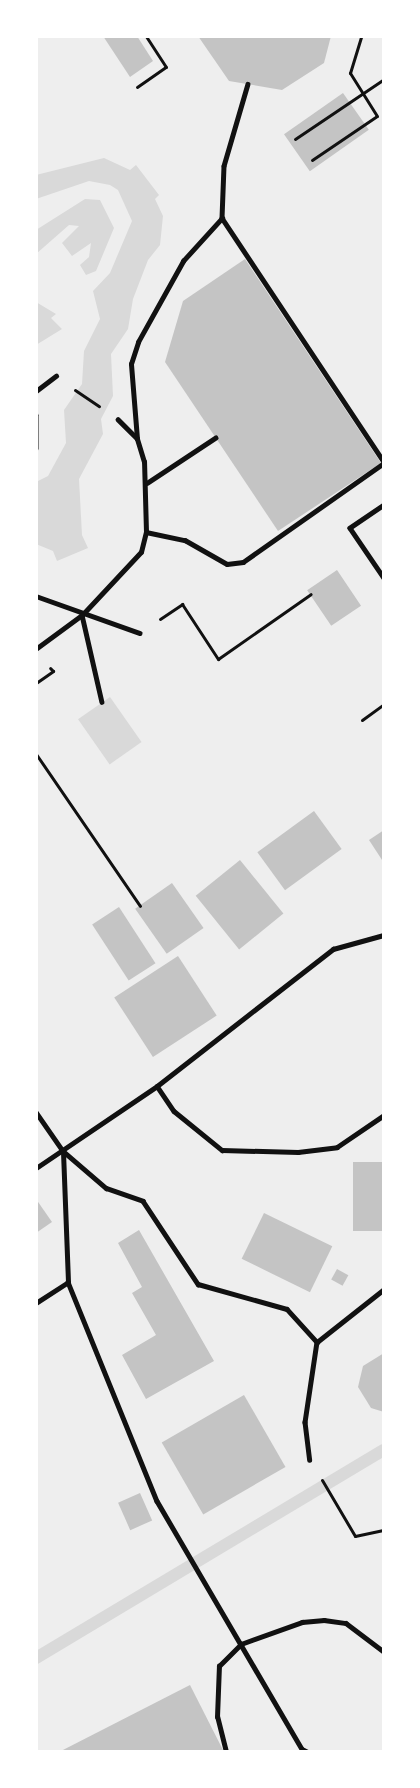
<!DOCTYPE html>
<html>
<head>
<meta charset="utf-8">
<style>
  body { margin:0 }
  #map { position:relative; width:420px; height:1788px; overflow:hidden; background:#fff; font-family:"Fira Sans Condensed",sans-serif }
  div>[style] { position:absolute }
  .green>* { inset:0; background:#eee; transform-origin:0 0 }
  .water>* { inset:0; background:#d9d9d9; transform-origin:0 0 }
  .stream>* { height:12px; margin:-6px; padding:0 6px; transform-origin:6px; border-radius:6px; background:#d9d9d9 }
  .building>* { inset:0; background:#c4c4c4; transform-origin:0 0 }
  .path>* { height:3px; margin:-1.5px; padding:0 1.5px; transform-origin:1.5px; border-radius:1.5px; background:#111 }
  .pedestrian>* { height:4.5px; margin:-2.25px; padding:0 2.25px; transform-origin:2.25px; border-radius:2.25px; background:#111 }
  span { translate:-50% -50%; white-space:nowrap; text-align:center; line-height:1.15; -webkit-text-stroke:4px #fff; paint-order:stroke }
  .frame { position:absolute; inset:0; border:38px solid #fff; pointer-events:none }
</style>
</head>
<body>
<div id="map">
  <div class="green">
    <i style="left:36px;top:36px;width:348px;height:1716px"></i>
  </div>
  <div class="water">
    <i style="clip-path:polygon(104px 158px,130px 170px,136px 165px,159px 195px,155px 199px,163px 216px,160px 245px,148px 260px,133px 299px,128px 329px,111px 354px,113px 396px,101px 419px,103px 434px,79px 479px,82px 535px,88px 548px,57px 561px,53px 551px,36px 544px,36px 482px,48px 476px,66px 443px,64px 410px,82px 384px,84px 351px,100px 319px,93px 291px,110px 273px,132px 221px,118px 190px,110px 185px,89px 181px,36px 199px,36px 175px)"></i>
    <i style="clip-path:polygon(85px 199px,100px 200px,114px 228px,96px 271px,86px 275px,80px 265px,89px 257px,91px 243px,72px 256px,62px 243px,79px 226px,69px 225px,36px 254px,36px 230px)"></i>
    <i style="clip-path:polygon(36px 302px,56px 314px,51px 318px,62px 329px,36px 345px)"></i>
    <i style="left:110px;top:697px;width:55px;height:39px;rotate:55deg"></i>
  </div>
  <div class="stream">
    <i style="left:36px;top:1658px;width:405px;rotate:-30.9deg"></i>
  </div>
  <div class="building">
    <i style="clip-path:polygon(103px 36px,137px 36px,153px 61px,130px 77px)"></i>
    <i style="clip-path:polygon(198px 36px,331px 36px,324px 63px,282px 90px,229px 81px)"></i>
    <i style="left:343px;top:93px;width:45px;height:72px;rotate:55deg"></i>
    <i style="clip-path:polygon(245px 259px,381px 463px,278px 531px,165px 362px,183px 301px)"></i>
    <i style="left:337px;top:570px;width:43px;height:36px;rotate:56deg"></i>
    <i style="left:314px;top:811px;width:47px;height:70px;rotate:54deg"></i>
    <i style="clip-path:polygon(384px 830px,384px 863px,369px 840px)"></i>
    <i style="left:240px;top:860px;width:69px;height:57px;rotate:51deg"></i>
    <i style="left:172px;top:883px;width:55px;height:45px;rotate:55deg"></i>
    <i style="left:119px;top:907px;width:67px;height:32px;rotate:57deg"></i>
    <i style="left:178px;top:956px;width:71px;height:76px;rotate:57deg"></i>
    <i style="left:384px;top:1162px;width:69px;height:31px;rotate:90deg"></i>
    <i style="clip-path:polygon(36px 1199px,52px 1222px,36px 1233px)"></i>
    <i style="left:264px;top:1213px;width:76px;height:51px;rotate:26deg"></i>
    <i style="clip-path:polygon(139px 1230px,214px 1361px,146px 1399px,122px 1355px,156px 1335px,132px 1293px,142px 1287px,118px 1243px)"></i>
    <i style="left:337px;top:1269px;width:13px;height:12px;rotate:29deg"></i>
    <i style="clip-path:polygon(384px 1353px,384px 1412px,371px 1408px,358px 1387px,363px 1366px)"></i>
    <i style="left:244px;top:1395px;width:83px;height:95px;rotate:60deg"></i>
    <i style="left:140px;top:1493px;width:30px;height:24px;rotate:66deg"></i>
    <i style="clip-path:polygon(190px 1685px,224px 1752px,59px 1752px)"></i>
  </div>
  <div class="path">
    <i style="left:137px;top:87px;width:35px;rotate:-35deg"></i>
    <i style="left:166px;top:67px;width:37px;rotate:-123deg"></i>
    <i style="left:295px;top:139px;width:107px;rotate:-34deg"></i>
    <i style="left:312px;top:160px;width:78px;rotate:-34.1deg"></i>
    <i style="left:377px;top:116px;width:51px;rotate:-122.1deg"></i>
    <i style="left:350px;top:73px;width:39px;rotate:-73deg"></i>
    <i style="left:75px;top:390px;width:29px;rotate:34deg"></i>
    <i style="left:160px;top:619px;width:27px;rotate:-34deg"></i>
    <i style="left:182px;top:604px;width:66px;rotate:56.8deg"></i>
    <i style="left:218px;top:659px;width:113px;rotate:-35deg"></i>
    <i style="left:36px;top:683px;width:21px;rotate:-35deg"></i>
    <i style="left:53px;top:671px;width:4px;rotate:-135deg"></i>
    <i style="left:362px;top:720px;width:27px;rotate:-36deg"></i>
    <i style="left:36px;top:754px;width:184px;rotate:55.6deg"></i>
    <i style="left:322px;top:1480px;width:65px;rotate:59.5deg"></i>
    <i style="left:355px;top:1536px;width:30px;rotate:-12deg"></i>
  </div>
  <div class="pedestrian">
    <i style="left:248px;top:84px;width:85px;rotate:106.3deg"></i>
    <i style="left:224px;top:166px;width:52px;rotate:92.2deg"></i>
    <i style="left:222px;top:218px;width:293px;rotate:56.4deg"></i>
    <i style="left:36px;top:391px;width:25px;rotate:-37deg"></i>
    <i style="left:36px;top:415px;width:33px;rotate:90deg"></i>
    <i style="left:137px;top:439px;width:75px;rotate:-94.6deg"></i>
    <i style="left:131px;top:364px;width:23px;rotate:-72deg"></i>
    <i style="left:138px;top:342px;width:93px;rotate:-60.9deg"></i>
    <i style="left:183px;top:261px;width:58px;rotate:-47.8deg"></i>
    <i style="left:147px;top:483px;width:82px;rotate:-33.5deg"></i>
    <i style="left:384px;top:505px;width:41px;rotate:145.9deg"></i>
    <i style="left:350px;top:528px;width:60px;rotate:55.8deg"></i>
    <i style="left:146px;top:532px;width:40px;rotate:12deg"></i>
    <i style="left:185px;top:540px;width:48px;rotate:29.7deg"></i>
    <i style="left:227px;top:564px;width:16px;rotate:-7deg"></i>
    <i style="left:243px;top:562px;width:172px;rotate:-35.1deg"></i>
    <i style="left:36px;top:596px;width:110px;rotate:19.6deg"></i>
    <i style="left:82px;top:615px;width:86px;rotate:-46.9deg"></i>
    <i style="left:141px;top:552px;width:21px;rotate:-76deg"></i>
    <i style="left:146px;top:532px;width:70px;rotate:-91.6deg"></i>
    <i style="left:144px;top:462px;width:24px;rotate:-107deg"></i>
    <i style="left:137px;top:439px;width:27px;rotate:-135deg"></i>
    <i style="left:37px;top:648px;width:56px;rotate:-36.3deg"></i>
    <i style="left:82px;top:615px;width:89px;rotate:77.1deg"></i>
    <i style="left:157px;top:1086px;width:223px;rotate:-37.9deg"></i>
    <i style="left:333px;top:949px;width:53px;rotate:-15.4deg"></i>
    <i style="left:36px;top:1112px;width:47px;rotate:55.3deg"></i>
    <i style="left:63px;top:1151px;width:57px;rotate:40.7deg"></i>
    <i style="left:106px;top:1188px;width:39px;rotate:19deg"></i>
    <i style="left:143px;top:1201px;width:100px;rotate:56.5deg"></i>
    <i style="left:198px;top:1284px;width:92px;rotate:15.7deg"></i>
    <i style="left:287px;top:1309px;width:45px;rotate:47.7deg"></i>
    <i style="left:317px;top:1342px;width:81px;rotate:98.5deg"></i>
    <i style="left:305px;top:1422px;width:38px;rotate:83deg"></i>
    <i style="left:36px;top:1168px;width:146px;rotate:-34.1deg"></i>
    <i style="left:157px;top:1086px;width:30px;rotate:56deg"></i>
    <i style="left:174px;top:1111px;width:62px;rotate:39.1deg"></i>
    <i style="left:222px;top:1150px;width:76px;rotate:1.5deg"></i>
    <i style="left:298px;top:1152px;width:39px;rotate:-7deg"></i>
    <i style="left:337px;top:1147px;width:57px;rotate:-34.2deg"></i>
    <i style="left:68px;top:1282px;width:236px;rotate:67.9deg"></i>
    <i style="left:157px;top:1501px;width:287px;rotate:59.7deg"></i>
    <i style="left:302px;top:1749px;width:7px;rotate:27deg"></i>
    <i style="left:36px;top:1303px;width:38px;rotate:-33deg"></i>
    <i style="left:68px;top:1282px;width:131px;rotate:-92.2deg"></i>
    <i style="left:317px;top:1342px;width:85px;rotate:-38.3deg"></i>
    <i style="left:226px;top:1752px;width:36px;rotate:-104deg"></i>
    <i style="left:217px;top:1717px;width:51px;rotate:-87.8deg"></i>
    <i style="left:219px;top:1666px;width:31px;rotate:-45deg"></i>
    <i style="left:241px;top:1644px;width:65px;rotate:-19.8deg"></i>
    <i style="left:302px;top:1622px;width:22px;rotate:-5deg"></i>
    <i style="left:324px;top:1620px;width:22px;rotate:8deg"></i>
    <i style="left:346px;top:1623px;width:46px;rotate:37.1deg"></i>
  </div>
  <div class="frame"></div>
</div>
</body>
</html>
